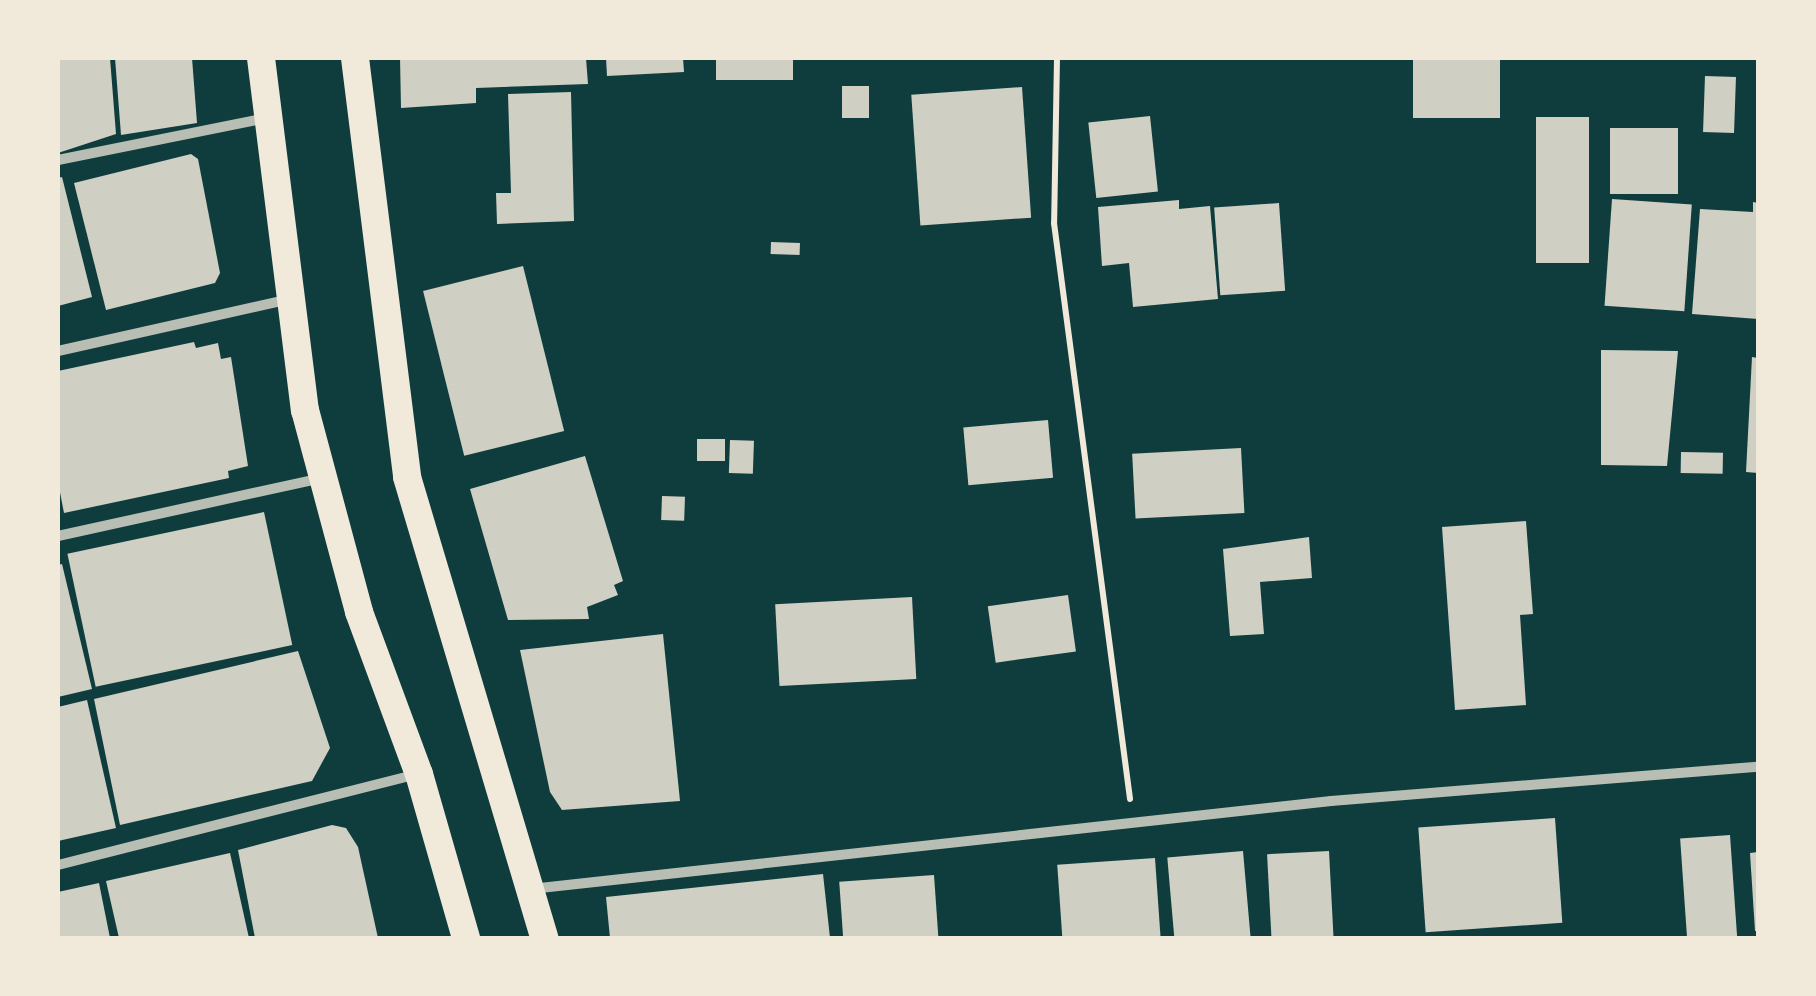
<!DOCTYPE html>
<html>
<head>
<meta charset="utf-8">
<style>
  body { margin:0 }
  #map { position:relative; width:1816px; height:996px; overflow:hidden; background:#0f3d3e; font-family:Signika,sans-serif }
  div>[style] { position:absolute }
  .building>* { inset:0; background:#cfcfc3; transform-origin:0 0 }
  .path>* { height:6px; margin:-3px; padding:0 3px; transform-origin:3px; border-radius:3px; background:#f1e9da }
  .minor>* { height:10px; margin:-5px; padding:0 5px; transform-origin:5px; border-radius:5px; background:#b8beb3 }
  .trunk>* { height:28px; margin:-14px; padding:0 14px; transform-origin:14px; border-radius:14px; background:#f1e9da }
  span { translate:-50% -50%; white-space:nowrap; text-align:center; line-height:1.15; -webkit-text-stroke:8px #f1e9da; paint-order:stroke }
  .frame { position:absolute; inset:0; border:60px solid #f1e9da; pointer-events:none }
</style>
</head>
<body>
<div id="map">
  <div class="building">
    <i style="clip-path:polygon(58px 58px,110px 58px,116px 134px,58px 153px)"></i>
    <i style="clip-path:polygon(115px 58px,192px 58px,197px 123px,121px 135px)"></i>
    <i style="clip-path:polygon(400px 58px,586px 58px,588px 84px,476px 88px,476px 103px,401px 108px)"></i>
    <i style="clip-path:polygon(606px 58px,683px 58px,684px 72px,607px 76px)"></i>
    <i style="left:716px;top:58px;width:77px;height:22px"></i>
    <i style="left:1413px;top:58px;width:87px;height:60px"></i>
    <i style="left:1705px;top:76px;width:31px;height:56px;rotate:2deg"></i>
    <i style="left:842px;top:86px;width:27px;height:32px"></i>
    <i style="left:1022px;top:87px;width:131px;height:111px;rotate:86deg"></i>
    <i style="clip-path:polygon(571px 92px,574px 221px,497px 224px,496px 193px,511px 193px,508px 94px)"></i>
    <i style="left:1150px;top:116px;width:76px;height:62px;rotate:84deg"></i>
    <i style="left:1536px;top:117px;width:53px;height:146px"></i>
    <i style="left:1610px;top:128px;width:68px;height:66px"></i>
    <i style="clip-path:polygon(191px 154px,198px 159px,220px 273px,215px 283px,106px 310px,74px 183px)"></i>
    <i style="clip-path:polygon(62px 177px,92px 297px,58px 306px,58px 178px)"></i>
    <i style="left:1612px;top:199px;width:80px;height:107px;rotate:4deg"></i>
    <i style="clip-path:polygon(1179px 200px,1179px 209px,1210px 206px,1218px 299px,1133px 307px,1129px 263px,1102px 266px,1098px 207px)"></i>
    <i style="clip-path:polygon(1753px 202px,1758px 203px,1758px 319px,1692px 314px,1700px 209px,1753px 212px)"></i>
    <i style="left:1279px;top:203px;width:88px;height:65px;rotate:86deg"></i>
    <i style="left:771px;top:242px;width:29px;height:12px;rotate:2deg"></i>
    <i style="left:523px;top:266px;width:170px;height:103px;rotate:76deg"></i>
    <i style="clip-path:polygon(194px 342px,196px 348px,218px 343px,221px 359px,231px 357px,248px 466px,228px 471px,229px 478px,64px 513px,58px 482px,58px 371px)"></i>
    <i style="clip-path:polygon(1601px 350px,1678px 351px,1667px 466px,1601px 465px)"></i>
    <i style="clip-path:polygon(1752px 357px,1758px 358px,1758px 473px,1746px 472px)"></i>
    <i style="left:1048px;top:420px;width:58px;height:85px;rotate:85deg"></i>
    <i style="left:697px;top:439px;width:28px;height:22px"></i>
    <i style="left:730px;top:440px;width:24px;height:33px;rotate:2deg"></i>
    <i style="left:1241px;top:448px;width:65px;height:109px;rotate:87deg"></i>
    <i style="left:1681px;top:452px;width:42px;height:21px;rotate:1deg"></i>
    <i style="clip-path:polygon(585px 456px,623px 581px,614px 585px,618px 595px,587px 607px,589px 619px,508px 620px,470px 489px)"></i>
    <i style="left:662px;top:496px;width:23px;height:24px;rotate:2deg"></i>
    <i style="left:264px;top:512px;width:136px;height:201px;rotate:78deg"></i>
    <i style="clip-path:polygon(1526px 521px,1533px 614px,1520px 615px,1526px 705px,1455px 710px,1442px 527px)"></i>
    <i style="clip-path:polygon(1309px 537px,1312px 578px,1260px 582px,1264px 634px,1230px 636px,1223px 549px)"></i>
    <i style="clip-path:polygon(62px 564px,92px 689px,58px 697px,58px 565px)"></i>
    <i style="left:1068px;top:595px;width:57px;height:81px;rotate:82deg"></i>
    <i style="left:912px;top:597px;width:82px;height:137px;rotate:87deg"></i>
    <i style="clip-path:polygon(663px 634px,680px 801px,562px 810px,550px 792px,520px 650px)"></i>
    <i style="clip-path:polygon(298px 651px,330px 748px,312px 781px,120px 825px,94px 699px)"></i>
    <i style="clip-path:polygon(87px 700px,116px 828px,58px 841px,58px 707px)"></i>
    <i style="left:1555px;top:818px;width:105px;height:137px;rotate:86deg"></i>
    <i style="clip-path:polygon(332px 825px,346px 828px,358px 847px,378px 938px,255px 938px,238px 850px)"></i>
    <i style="left:1730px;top:835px;width:102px;height:50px;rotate:86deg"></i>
    <i style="left:1243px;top:851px;width:87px;height:76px;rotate:85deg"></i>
    <i style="left:1329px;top:851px;width:87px;height:62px;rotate:87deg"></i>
    <i style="clip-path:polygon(1758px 852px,1758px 931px,1755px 931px,1750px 853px)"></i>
    <i style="clip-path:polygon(230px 853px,249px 938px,119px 938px,106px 881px)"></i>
    <i style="left:1155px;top:858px;width:80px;height:98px;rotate:86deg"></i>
    <i style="clip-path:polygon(823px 874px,830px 938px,610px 938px,606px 897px)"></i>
    <i style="left:934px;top:875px;width:63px;height:95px;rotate:86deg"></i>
    <i style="clip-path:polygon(99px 883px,110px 938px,58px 938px,58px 892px)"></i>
  </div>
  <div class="path">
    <i style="left:1057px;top:58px;width:165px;rotate:91deg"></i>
    <i style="left:1054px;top:223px;width:581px;rotate:82.48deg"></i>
  </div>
  <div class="minor">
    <i style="left:58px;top:160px;width:212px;rotate:-11.4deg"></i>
    <i style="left:58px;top:351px;width:235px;rotate:-12.6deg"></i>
    <i style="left:58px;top:536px;width:270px;rotate:-12.4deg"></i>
    <i style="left:58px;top:865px;width:371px;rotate:-14.2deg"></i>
    <i style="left:531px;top:889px;width:805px;rotate:-6.28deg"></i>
    <i style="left:1331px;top:801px;width:428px;rotate:-4.6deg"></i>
  </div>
  <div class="trunk">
    <i style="left:261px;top:58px;width:355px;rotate:82.9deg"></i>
    <i style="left:305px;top:410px;width:209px;rotate:75deg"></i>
    <i style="left:359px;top:612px;width:173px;rotate:69.7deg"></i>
    <i style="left:419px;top:774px;width:171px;rotate:74deg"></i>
    <i style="left:355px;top:58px;width:422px;rotate:82.9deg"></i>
    <i style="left:407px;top:477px;width:481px;rotate:73.4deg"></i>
  </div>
  <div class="frame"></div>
</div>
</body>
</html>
